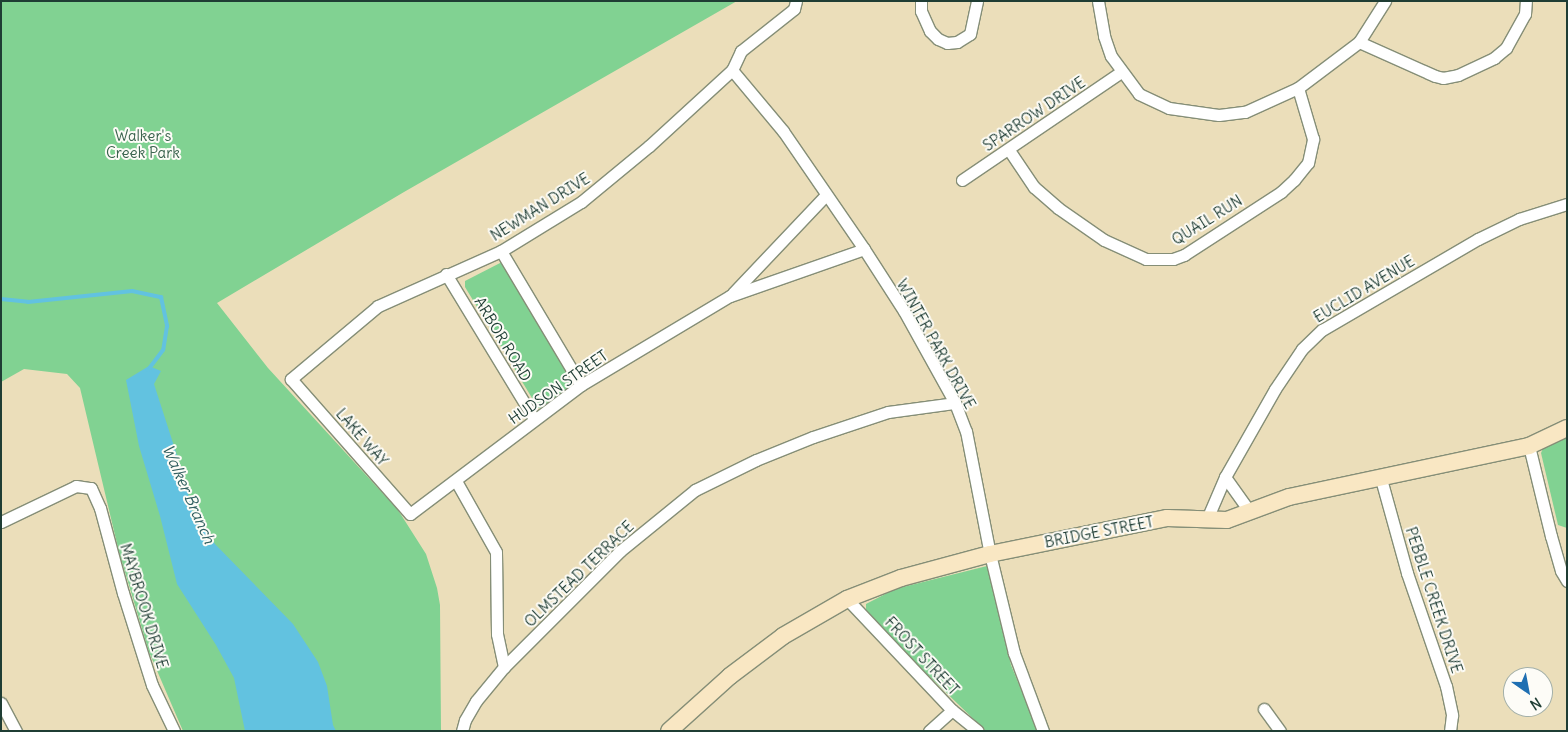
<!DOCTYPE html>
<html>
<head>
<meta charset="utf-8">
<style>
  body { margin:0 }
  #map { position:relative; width:1568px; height:732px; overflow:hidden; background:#ebdeba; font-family:Delius,sans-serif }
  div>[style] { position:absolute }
  .green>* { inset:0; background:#81d292 }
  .water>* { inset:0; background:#62c2e0 }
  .stream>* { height:4px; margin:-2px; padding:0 2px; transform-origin:2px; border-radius:2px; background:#62c2e0 }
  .roads { filter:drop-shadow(1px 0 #858e77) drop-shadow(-1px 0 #858e77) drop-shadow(0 1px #858e77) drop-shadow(0 -1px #858e77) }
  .street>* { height:11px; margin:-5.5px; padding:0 5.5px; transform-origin:5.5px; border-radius:5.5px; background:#fff }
  .secondary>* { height:16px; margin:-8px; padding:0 8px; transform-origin:8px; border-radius:8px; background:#f9e7c3 }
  span { translate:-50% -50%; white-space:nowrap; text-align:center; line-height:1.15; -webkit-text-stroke:4px #fdfcf7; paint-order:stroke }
  .street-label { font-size:15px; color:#1f3d34 }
  .park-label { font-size:15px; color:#38624c }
  .water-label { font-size:16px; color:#305e5f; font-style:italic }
  .frame { position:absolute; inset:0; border:2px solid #1f3d34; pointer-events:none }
  .north { position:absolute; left:1503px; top:667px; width:50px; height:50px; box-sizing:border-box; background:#fdfcf7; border:1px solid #a4b0a9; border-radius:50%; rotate:147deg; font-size:14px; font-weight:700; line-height:20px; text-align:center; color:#1f3d34 }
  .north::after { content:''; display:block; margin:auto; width:18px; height:22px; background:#1f6fb2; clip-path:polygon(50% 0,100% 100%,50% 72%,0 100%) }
</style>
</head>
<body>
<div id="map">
  <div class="green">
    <i style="clip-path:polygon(1px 1px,737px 1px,404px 192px,217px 303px,268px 368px,398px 510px,426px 554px,437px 588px,440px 605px,441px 731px,183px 731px,149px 652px,119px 552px,80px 388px,67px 374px,24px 369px,1px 382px)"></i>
    <i style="clip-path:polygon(502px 262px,575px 383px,541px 408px,538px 408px,465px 287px,465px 281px)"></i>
    <i style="clip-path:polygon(1567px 438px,1567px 528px,1558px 525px,1541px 453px,1544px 446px)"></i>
    <i style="clip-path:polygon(987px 566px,991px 577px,1011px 665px,1038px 731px,986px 731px,907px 655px,866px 612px,866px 604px,895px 589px)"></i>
  </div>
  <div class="water">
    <i style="clip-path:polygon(149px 366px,161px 371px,154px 384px,183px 474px,193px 513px,215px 544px,293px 624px,318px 662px,327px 686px,333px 725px,336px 731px,245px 731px,234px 678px,216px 645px,177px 584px,160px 516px,139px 446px,126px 380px)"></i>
  </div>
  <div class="stream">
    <i style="left:1px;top:299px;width:27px;rotate:6deg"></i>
    <i style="left:28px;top:302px;width:105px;rotate:-6deg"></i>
    <i style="left:132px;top:291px;width:30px;rotate:12deg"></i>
    <i style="left:161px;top:297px;width:30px;rotate:78deg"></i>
    <i style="left:167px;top:326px;width:24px;rotate:99deg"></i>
    <i style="left:163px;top:350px;width:25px;rotate:127deg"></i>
  </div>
  <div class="roads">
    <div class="street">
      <i style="left:796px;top:1px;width:8px;rotate:104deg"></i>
      <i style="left:794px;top:9px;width:68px;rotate:141.6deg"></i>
      <i style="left:741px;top:51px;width:21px;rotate:115deg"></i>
      <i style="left:732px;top:70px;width:113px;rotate:137.5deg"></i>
      <i style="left:649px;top:146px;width:88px;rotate:140.5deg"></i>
      <i style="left:581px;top:202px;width:94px;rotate:148.5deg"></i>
      <i style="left:501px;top:251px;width:135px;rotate:155.9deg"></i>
      <i style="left:378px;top:306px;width:114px;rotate:140deg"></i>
      <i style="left:291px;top:379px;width:180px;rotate:48.6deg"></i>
      <i style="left:410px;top:514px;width:214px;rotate:-37deg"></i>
      <i style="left:581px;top:385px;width:174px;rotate:-30.9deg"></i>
      <i style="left:730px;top:296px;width:142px;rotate:-19.3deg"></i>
      <i style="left:921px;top:1px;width:10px;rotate:90deg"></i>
      <i style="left:921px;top:11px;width:22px;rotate:66deg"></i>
      <i style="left:930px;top:31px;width:11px;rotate:45deg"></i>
      <i style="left:938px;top:39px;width:10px;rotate:24deg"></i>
      <i style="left:947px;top:43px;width:10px;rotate:-6deg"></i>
      <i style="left:957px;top:42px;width:15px;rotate:-32deg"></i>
      <i style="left:970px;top:34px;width:34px;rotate:-78deg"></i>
      <i style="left:1098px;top:1px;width:36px;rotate:80deg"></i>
      <i style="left:1104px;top:36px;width:21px;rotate:71deg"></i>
      <i style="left:1111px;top:56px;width:47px;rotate:53.6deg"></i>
      <i style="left:1139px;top:94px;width:33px;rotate:25deg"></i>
      <i style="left:1169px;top:108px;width:50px;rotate:8deg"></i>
      <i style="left:1219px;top:115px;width:26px;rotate:-7deg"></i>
      <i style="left:1245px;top:112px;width:58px;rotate:-24.4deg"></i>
      <i style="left:1298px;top:88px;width:76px;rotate:-37deg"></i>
      <i style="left:1359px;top:42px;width:49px;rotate:-57.6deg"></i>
      <i style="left:1359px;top:42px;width:83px;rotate:24.1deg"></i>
      <i style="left:1435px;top:76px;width:8px;rotate:14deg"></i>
      <i style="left:1443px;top:78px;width:15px;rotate:-11deg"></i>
      <i style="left:1458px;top:75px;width:40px;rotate:-25deg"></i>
      <i style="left:1494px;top:58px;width:16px;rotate:-40deg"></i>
      <i style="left:1506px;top:48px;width:39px;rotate:-61deg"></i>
      <i style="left:1525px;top:14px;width:13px;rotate:-86deg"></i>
      <i style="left:732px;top:70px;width:80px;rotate:50.1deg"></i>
      <i style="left:783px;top:131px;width:143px;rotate:55.5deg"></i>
      <i style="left:864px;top:249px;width:74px;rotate:57.2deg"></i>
      <i style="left:904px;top:311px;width:105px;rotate:61deg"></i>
      <i style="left:955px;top:403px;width:30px;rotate:69deg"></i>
      <i style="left:966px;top:431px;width:125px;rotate:79deg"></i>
      <i style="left:990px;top:554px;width:102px;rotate:76.4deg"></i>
      <i style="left:1014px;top:653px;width:83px;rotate:69.6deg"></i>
      <i style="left:1009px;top:150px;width:45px;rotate:56deg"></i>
      <i style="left:1034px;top:187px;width:32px;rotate:41deg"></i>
      <i style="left:1058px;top:208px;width:56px;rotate:34.8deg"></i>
      <i style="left:1104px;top:240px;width:46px;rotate:24.3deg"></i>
      <i style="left:1146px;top:259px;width:27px"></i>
      <i style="left:1173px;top:259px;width:12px;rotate:-20deg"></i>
      <i style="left:1184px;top:255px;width:116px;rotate:-33deg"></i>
      <i style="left:1281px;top:192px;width:18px;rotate:-43deg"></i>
      <i style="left:1294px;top:180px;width:22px;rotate:-51deg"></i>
      <i style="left:1308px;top:163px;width:25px;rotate:-78deg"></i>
      <i style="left:1313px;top:139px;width:53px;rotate:-106.4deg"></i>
      <i style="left:962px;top:180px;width:192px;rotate:-34.2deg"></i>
      <i style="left:501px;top:251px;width:156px;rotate:59.2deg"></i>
      <i style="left:446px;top:274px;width:170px;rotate:58.7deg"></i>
      <i style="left:733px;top:293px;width:135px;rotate:-46.5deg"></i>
      <i style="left:1529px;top:446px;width:93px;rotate:76.3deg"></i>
      <i style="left:1551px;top:536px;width:36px;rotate:74deg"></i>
      <i style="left:1561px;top:571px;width:12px;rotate:59deg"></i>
      <i style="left:1225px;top:477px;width:43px;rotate:54.5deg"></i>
      <i style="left:1381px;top:479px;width:98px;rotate:74.5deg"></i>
      <i style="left:1407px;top:573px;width:120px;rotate:71deg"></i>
      <i style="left:1446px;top:686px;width:30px;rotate:78deg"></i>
      <i style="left:1452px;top:715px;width:16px;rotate:97deg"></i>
      <i style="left:456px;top:481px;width:81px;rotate:60.6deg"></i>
      <i style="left:496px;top:552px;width:82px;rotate:89.3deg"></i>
      <i style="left:497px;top:634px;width:34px;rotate:78deg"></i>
      <i style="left:1207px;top:519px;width:46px;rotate:-66.8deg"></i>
      <i style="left:1225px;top:477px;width:101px;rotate:-60.4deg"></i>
      <i style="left:1275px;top:389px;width:48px;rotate:-56deg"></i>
      <i style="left:1302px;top:349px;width:28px;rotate:-44deg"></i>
      <i style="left:1322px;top:330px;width:181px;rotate:-30.3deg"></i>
      <i style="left:1478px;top:239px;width:46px;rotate:-26deg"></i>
      <i style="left:1519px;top:219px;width:50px;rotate:-17.4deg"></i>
      <i style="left:1px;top:522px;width:83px;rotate:-25.6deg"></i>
      <i style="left:76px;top:486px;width:15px;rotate:8deg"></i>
      <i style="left:91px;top:488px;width:22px;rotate:66deg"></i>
      <i style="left:100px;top:508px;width:88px;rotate:74.9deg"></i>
      <i style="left:123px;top:593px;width:96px;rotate:72.5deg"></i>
      <i style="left:152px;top:685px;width:51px;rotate:64.4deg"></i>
      <i style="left:847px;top:599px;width:153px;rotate:46.6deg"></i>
      <i style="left:952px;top:710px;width:33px;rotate:39deg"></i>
      <i style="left:1px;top:703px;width:32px;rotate:62deg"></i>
      <i style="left:1264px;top:709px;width:27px;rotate:54deg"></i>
      <i style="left:462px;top:731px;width:11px;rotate:-75deg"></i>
      <i style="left:465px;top:720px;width:22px;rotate:-60deg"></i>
      <i style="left:476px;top:701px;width:44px;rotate:-50.5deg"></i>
      <i style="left:504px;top:667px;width:164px;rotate:-45deg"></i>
      <i style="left:620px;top:551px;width:97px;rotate:-39.1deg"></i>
      <i style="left:695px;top:490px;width:68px;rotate:-26.2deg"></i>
      <i style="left:756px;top:460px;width:61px;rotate:-22deg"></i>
      <i style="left:813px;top:437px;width:79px;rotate:-18.4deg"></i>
      <i style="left:888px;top:412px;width:68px;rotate:-7.7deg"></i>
      <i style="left:929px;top:731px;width:31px;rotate:-42deg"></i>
    </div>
    <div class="secondary">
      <i style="left:669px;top:731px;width:82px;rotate:-42deg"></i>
      <i style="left:730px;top:676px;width:66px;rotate:-37deg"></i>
      <i style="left:783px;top:636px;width:74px;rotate:-30deg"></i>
      <i style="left:847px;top:599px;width:58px;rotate:-21.3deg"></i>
      <i style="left:901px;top:578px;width:92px;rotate:-15.1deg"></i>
      <i style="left:990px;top:554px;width:181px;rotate:-11.5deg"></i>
      <i style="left:1167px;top:518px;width:60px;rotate:1.9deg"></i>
      <i style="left:1227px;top:520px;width:66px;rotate:-20.4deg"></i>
      <i style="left:1289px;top:497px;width:245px;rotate:-12deg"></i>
      <i style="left:1529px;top:446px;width:42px;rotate:-25.3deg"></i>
    </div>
  </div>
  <div class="street-label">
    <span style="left:1034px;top:114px;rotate:-34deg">SPARROW DRIVE</span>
    <span style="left:540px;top:207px;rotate:-32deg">NEWMAN DRIVE</span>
    <span style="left:1207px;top:220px;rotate:-32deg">QUAIL RUN</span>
    <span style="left:1364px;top:289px;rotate:-31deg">EUCLID AVENUE</span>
    <span style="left:503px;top:339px;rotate:59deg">ARBOR ROAD</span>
    <span style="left:936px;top:344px;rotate:61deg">WINTER PARK DRIVE</span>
    <span style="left:558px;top:387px;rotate:-35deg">HUDSON STREET</span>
    <span style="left:362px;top:437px;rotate:49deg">LAKE WAY</span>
    <span style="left:1099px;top:532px;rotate:-11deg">BRIDGE STREET</span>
    <span style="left:579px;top:574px;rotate:-44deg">OLMSTEAD TERRACE</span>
    <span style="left:1434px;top:600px;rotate:72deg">PEBBLE CREEK DRIVE</span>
    <span style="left:144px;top:606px;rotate:73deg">MAYBROOK DRIVE</span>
    <span style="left:922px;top:656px;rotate:47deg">FROST STREET</span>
  </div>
  <div class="park-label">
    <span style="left:143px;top:144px">Walker's<br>Creek Park</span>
  </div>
  <div class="water-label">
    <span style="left:189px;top:494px;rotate:66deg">Walker Branch</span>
  </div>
  <div class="frame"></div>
  <div class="north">N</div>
</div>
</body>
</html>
